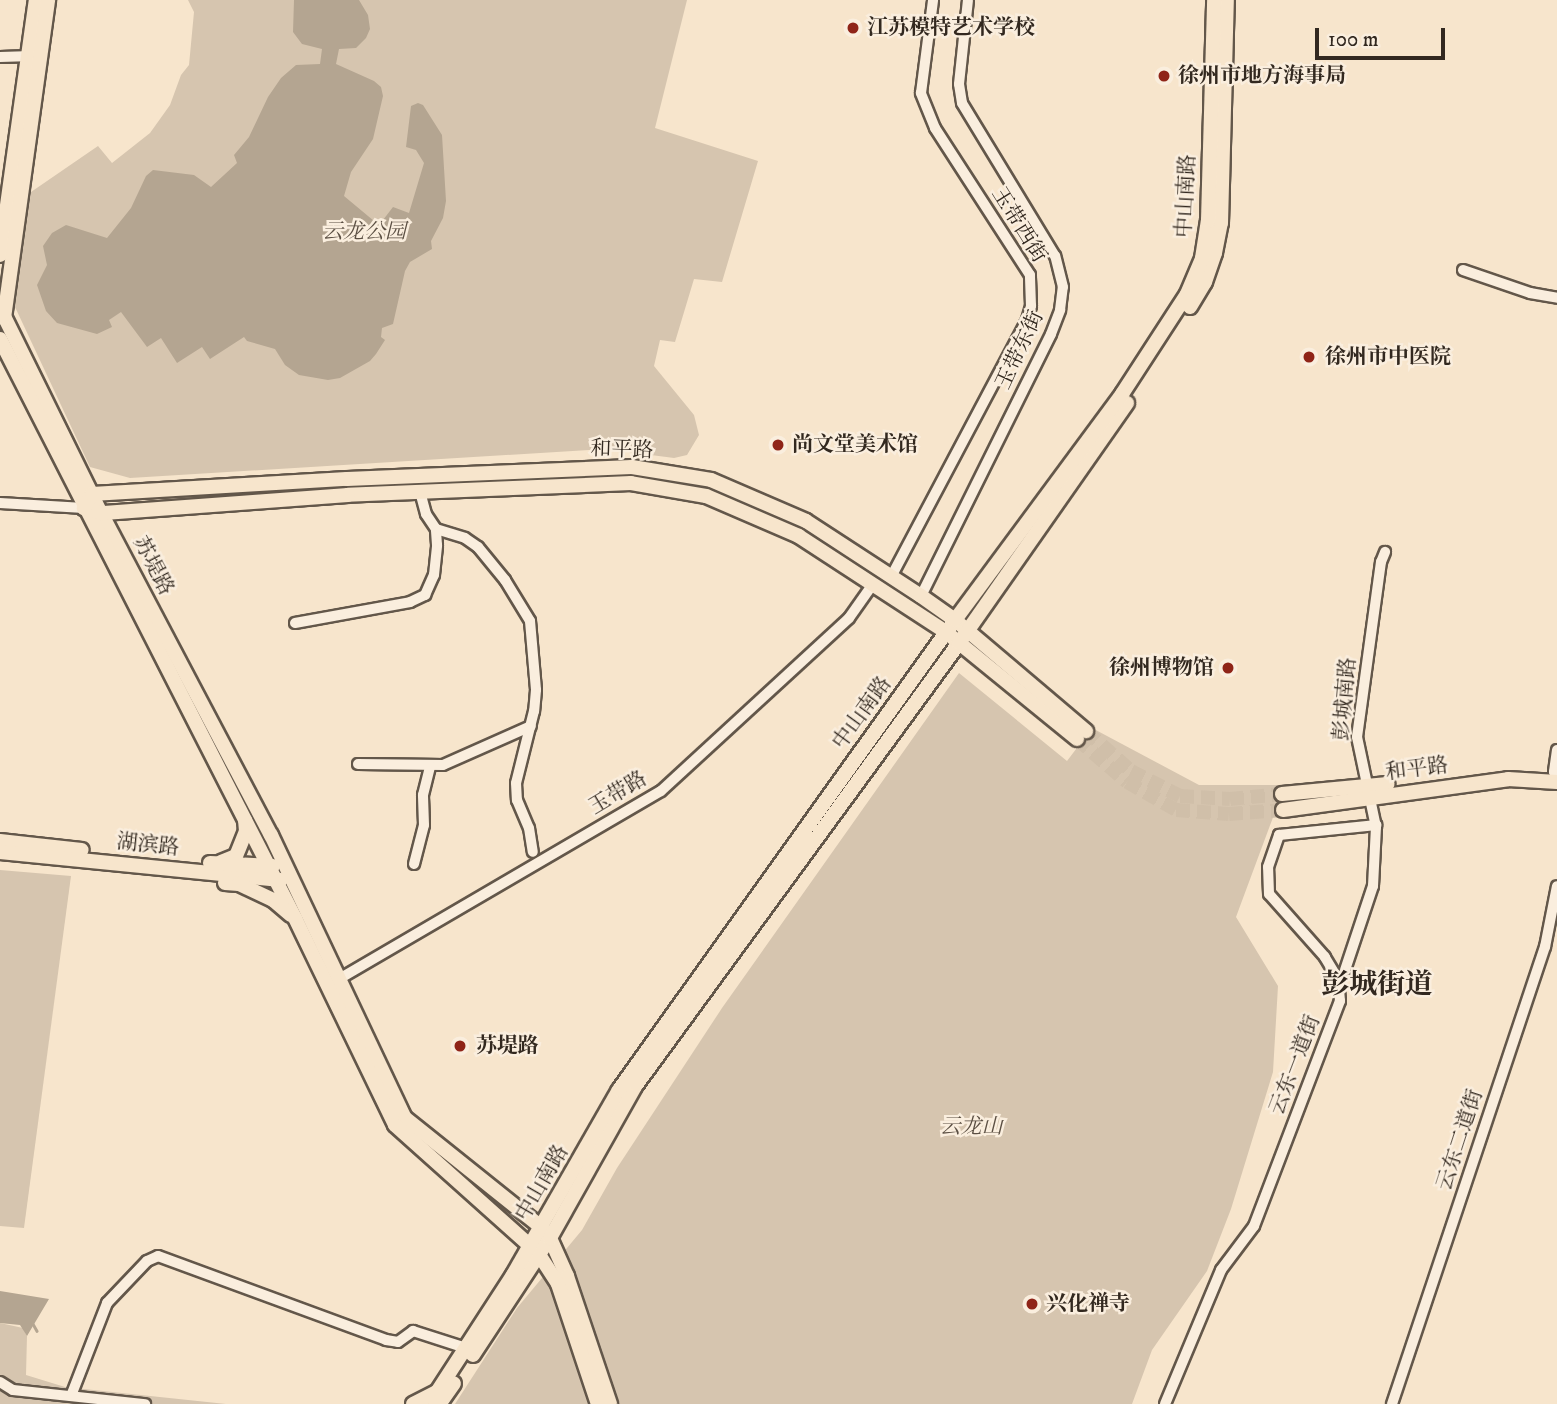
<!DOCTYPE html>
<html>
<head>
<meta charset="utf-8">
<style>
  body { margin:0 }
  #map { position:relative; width:1557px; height:1404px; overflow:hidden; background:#f7e5cc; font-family:"IM FELL DW Pica","Noto Serif SC",serif }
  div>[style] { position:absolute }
  .green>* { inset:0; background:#d6c5af }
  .water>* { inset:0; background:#b4a591 }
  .stream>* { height:2.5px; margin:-1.25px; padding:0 1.25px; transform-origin:1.25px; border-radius:1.25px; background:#b4a591 }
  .major-tunnel>* { height:14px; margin-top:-7px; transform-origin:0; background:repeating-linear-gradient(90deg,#d0bfa9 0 14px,transparent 0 21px) }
  .roads { filter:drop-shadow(2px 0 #63574a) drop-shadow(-2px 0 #63574a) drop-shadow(0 2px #63574a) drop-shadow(0 -2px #63574a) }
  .minor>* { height:10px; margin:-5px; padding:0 5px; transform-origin:5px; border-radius:5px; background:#faeede }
  .major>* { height:14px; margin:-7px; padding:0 7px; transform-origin:7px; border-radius:7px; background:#f7e5cc }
  .dots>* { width:19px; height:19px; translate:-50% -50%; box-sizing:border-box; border:4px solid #faeede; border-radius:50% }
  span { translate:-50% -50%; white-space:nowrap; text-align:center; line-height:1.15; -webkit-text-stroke:5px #faeede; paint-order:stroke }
  .poi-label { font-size:21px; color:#32281f; font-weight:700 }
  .left { translate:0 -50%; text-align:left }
  .right { translate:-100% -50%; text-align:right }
  .street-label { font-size:21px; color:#32281f }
  .park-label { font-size:21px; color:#5b4f43; font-style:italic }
  .district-label { font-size:28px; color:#32281f; font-weight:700 }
  .scale { position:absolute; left:1315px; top:28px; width:130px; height:32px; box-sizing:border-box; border:4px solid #32281f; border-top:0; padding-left:9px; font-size:21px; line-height:24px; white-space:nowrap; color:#32281f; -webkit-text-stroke:5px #faeede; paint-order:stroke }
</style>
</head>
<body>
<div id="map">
  <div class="green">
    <i style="clip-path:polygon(188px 0,687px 0,655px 128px,758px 161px,722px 282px,694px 279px,675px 342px,660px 340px,654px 366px,694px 415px,699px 435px,687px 455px,674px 458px,605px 449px,130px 478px,90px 467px,15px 307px,31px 192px,98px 146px,112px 163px,150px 133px,170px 105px,181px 75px,189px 65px,194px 12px)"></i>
    <i style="clip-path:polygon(959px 673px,1067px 761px,1092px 728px,1199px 785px,1285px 785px,1236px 917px,1278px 986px,1273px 1072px,1231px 1209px,1207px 1271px,1152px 1350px,1132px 1404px,455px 1404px,517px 1308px,582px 1230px,617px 1168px,722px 1008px)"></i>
    <i style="clip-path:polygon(0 870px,71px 876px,24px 1228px,0 1226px)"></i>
    <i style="clip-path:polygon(0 1323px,23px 1328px,27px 1336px,26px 1375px,65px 1387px,226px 1404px,0 1404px)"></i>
  </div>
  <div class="water">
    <i style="clip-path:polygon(294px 0,359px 0,368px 15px,370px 29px,366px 38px,356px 48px,339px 49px,336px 64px,374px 81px,381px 87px,383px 96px,373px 139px,351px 172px,344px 196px,374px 221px,383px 220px,393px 207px,409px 213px,424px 163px,416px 150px,406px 147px,411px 106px,418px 103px,423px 105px,442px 135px,446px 201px,443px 218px,431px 241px,432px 249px,410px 262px,405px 271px,393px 324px,382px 328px,381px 337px,385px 340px,376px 354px,370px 361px,340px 378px,328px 380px,299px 375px,285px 365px,275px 349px,247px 341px,244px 337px,210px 359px,202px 347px,177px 363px,161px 338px,147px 347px,121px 312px,109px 320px,112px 327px,97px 334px,57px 323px,46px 311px,37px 285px,47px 265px,43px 246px,52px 233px,66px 225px,107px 238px,131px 208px,146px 176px,153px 170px,194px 175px,211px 187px,237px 163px,234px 155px,249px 137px,268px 97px,281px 78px,296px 65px,320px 64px,322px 49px,302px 44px,293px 32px)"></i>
    <i style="clip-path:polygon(0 1291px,49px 1299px,27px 1336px,20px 1325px,0 1323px)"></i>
  </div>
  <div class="stream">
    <i style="left:32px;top:1322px;width:10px;rotate:61deg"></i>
  </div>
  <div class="major-tunnel">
    <i style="left:1086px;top:731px;width:60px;rotate:41.6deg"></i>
    <i style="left:1131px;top:771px;width:55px;rotate:27deg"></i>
    <i style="left:1180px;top:796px;width:50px;rotate:3.4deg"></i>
    <i style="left:1230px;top:799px;width:52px;rotate:-5.5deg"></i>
    <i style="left:1077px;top:739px;width:66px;rotate:40.7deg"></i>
    <i style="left:1127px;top:782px;width:56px;rotate:29.7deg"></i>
    <i style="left:1176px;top:810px;width:53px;rotate:4.3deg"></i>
    <i style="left:1229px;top:814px;width:54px;rotate:-4.2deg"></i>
  </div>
  <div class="roads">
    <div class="minor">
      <i style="left:0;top:57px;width:32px;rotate:-2deg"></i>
      <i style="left:1463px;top:270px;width:71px;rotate:18.9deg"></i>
      <i style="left:1530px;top:293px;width:27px;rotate:10deg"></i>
      <i style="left:0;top:503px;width:84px;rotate:3.4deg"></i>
      <i style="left:436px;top:529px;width:30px;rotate:17deg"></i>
      <i style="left:465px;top:538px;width:16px;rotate:35deg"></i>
      <i style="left:478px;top:547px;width:43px;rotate:50.7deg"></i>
      <i style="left:505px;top:580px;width:48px;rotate:58.6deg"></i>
      <i style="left:530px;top:621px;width:69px;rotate:85deg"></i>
      <i style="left:536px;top:690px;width:21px;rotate:95deg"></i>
      <i style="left:534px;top:711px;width:74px;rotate:104deg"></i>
      <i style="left:516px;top:783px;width:17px;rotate:87deg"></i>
      <i style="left:517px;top:800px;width:30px;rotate:67deg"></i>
      <i style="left:529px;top:828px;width:24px;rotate:81deg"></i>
      <i style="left:891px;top:577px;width:291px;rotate:-62.1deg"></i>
      <i style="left:1027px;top:320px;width:15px;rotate:-74deg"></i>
      <i style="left:1031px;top:306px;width:31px;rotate:-92deg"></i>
      <i style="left:1030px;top:275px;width:175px;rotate:-122.9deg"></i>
      <i style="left:935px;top:128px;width:38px;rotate:-112deg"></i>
      <i style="left:921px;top:93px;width:94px;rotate:-82.6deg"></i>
      <i style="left:921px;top:596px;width:292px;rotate:-63.6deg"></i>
      <i style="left:1051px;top:334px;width:26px;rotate:-69deg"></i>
      <i style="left:1060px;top:310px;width:23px;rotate:-83deg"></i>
      <i style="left:1063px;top:287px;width:32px;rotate:-104deg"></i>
      <i style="left:1055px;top:256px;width:179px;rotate:-121.3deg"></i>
      <i style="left:962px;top:103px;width:19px;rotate:-99deg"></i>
      <i style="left:959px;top:84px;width:84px;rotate:-83.9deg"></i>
      <i style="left:295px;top:623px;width:117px;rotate:-10.3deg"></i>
      <i style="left:410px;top:602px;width:17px;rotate:-25deg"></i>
      <i style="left:425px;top:595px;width:22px;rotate:-66deg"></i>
      <i style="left:434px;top:575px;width:30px;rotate:-84deg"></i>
      <i style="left:437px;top:545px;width:16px;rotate:-94deg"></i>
      <i style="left:436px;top:529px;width:18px;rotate:-124deg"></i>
      <i style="left:426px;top:514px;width:23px;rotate:-105deg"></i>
      <i style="left:1557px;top:750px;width:22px;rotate:98deg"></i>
      <i style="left:1554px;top:772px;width:5px;rotate:53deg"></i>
      <i style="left:358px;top:764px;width:85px;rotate:0.7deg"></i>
      <i style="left:443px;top:765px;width:96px;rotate:-23.9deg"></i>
      <i style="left:414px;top:864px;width:40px;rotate:-75.6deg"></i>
      <i style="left:424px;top:825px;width:30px;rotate:-92deg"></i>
      <i style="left:423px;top:795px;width:30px;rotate:-76deg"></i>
      <i style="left:1345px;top:970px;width:89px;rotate:-71.6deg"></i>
      <i style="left:1373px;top:886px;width:59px;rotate:-87.1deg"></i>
      <i style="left:1376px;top:827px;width:92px;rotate:-101.9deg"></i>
      <i style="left:1357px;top:737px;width:177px;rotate:-82.2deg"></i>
      <i style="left:1381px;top:562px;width:11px;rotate:-68deg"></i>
      <i style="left:339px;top:979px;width:373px;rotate:-30.3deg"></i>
      <i style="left:661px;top:791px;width:255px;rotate:-42.6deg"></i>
      <i style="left:849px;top:618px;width:42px;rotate:-54.8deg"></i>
      <i style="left:0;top:1382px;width:15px;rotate:32deg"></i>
      <i style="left:13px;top:1390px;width:133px;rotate:6.1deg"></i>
      <i style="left:71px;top:1396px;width:100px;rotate:-68.8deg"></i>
      <i style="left:107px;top:1303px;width:58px;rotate:-46.4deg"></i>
      <i style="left:147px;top:1261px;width:12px;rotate:-24deg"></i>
      <i style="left:158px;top:1256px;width:243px;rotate:20.2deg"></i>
      <i style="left:386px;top:1340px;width:12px;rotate:9deg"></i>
      <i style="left:398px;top:1342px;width:19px;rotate:-36deg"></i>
      <i style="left:413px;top:1331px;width:56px;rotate:17.8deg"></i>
      <i style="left:1165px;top:1404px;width:145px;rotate:-67.3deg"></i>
      <i style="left:1221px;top:1270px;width:55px;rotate:-53.1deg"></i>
      <i style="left:1254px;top:1226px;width:241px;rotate:-69.1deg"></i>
      <i style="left:1340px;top:1001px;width:22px;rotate:-95deg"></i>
      <i style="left:1338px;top:979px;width:26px;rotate:-121deg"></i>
      <i style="left:1325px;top:957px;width:84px;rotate:-131.6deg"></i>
      <i style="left:1269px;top:894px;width:27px;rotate:-92deg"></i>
      <i style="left:1268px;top:867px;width:34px;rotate:-71deg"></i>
      <i style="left:1279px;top:835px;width:98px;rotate:-5.9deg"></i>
      <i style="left:1392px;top:1404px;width:482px;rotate:-71.5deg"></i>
      <i style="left:1545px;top:947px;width:62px;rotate:-78.9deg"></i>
    </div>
    <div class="major">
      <i style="left:0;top:255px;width:258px;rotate:-82deg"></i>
      <i style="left:1190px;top:307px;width:29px;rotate:-59deg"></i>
      <i style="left:1205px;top:282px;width:31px;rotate:-71deg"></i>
      <i style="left:1215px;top:253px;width:31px;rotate:-79deg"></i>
      <i style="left:1221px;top:223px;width:223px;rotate:-88.5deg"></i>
      <i style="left:0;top:308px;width:229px;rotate:63.8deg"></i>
      <i style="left:101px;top:513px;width:364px;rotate:62.2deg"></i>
      <i style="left:271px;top:835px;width:313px;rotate:64.7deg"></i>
      <i style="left:405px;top:1118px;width:174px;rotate:38.7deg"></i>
      <i style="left:541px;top:1227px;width:14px;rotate:51deg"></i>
      <i style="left:550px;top:1238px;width:42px;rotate:65.9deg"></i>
      <i style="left:567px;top:1276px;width:135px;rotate:71.4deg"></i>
      <i style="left:4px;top:318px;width:321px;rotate:-82.1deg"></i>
      <i style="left:0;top:339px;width:650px;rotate:63deg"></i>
      <i style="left:295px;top:918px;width:230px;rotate:64.2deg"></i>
      <i style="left:395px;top:1125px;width:192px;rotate:41.8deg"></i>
      <i style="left:538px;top:1253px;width:37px;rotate:57deg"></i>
      <i style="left:558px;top:1284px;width:126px;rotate:71.6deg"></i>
      <i style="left:1077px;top:739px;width:169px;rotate:-140.8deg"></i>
      <i style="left:946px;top:632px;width:176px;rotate:-146.9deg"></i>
      <i style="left:799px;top:536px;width:101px;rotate:-156.7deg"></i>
      <i style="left:706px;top:496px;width:76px;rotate:-170.2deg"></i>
      <i style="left:631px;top:483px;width:283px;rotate:177.6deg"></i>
      <i style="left:348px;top:495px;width:248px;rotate:175.8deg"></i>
      <i style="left:101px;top:513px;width:18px;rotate:-164deg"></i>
      <i style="left:84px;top:508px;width:16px;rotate:-60deg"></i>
      <i style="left:92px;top:494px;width:255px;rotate:-3.4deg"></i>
      <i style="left:347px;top:479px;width:285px;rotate:-2.4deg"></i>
      <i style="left:632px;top:467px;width:80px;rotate:9.3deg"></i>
      <i style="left:711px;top:480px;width:103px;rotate:23.3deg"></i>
      <i style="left:806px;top:521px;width:137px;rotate:33.1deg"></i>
      <i style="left:921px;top:596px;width:42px;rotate:35.2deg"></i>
      <i style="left:955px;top:620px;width:172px;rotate:40.3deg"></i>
      <i style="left:1282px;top:794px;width:106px;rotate:-5.4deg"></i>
      <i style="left:1283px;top:810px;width:227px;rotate:-7.8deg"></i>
      <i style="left:1508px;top:779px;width:49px;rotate:3.5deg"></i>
      <i style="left:0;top:841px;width:82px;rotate:6.3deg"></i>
      <i style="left:0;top:852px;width:282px;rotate:5.7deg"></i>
      <i style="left:221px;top:862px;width:16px;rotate:-22deg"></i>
      <i style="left:236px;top:856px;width:27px;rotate:-68deg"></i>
      <i style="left:246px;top:831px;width:11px;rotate:-95deg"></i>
      <i style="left:210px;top:863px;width:63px;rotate:2.7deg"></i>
      <i style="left:225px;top:883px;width:14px;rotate:4deg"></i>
      <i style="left:239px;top:884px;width:38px;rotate:25deg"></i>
      <i style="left:273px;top:900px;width:23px;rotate:40deg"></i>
      <i style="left:473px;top:1355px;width:140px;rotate:-56.7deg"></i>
      <i style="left:550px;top:1238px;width:176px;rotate:-60.7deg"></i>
      <i style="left:636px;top:1085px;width:547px;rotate:-53.84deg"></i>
      <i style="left:959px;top:643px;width:293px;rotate:-55deg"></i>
      <i style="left:413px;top:1404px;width:27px;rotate:-27deg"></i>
      <i style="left:437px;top:1392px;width:140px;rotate:-57deg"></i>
      <i style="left:513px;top:1275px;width:213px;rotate:-60.2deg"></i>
      <i style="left:619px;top:1090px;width:578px;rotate:-54.44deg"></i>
      <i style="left:955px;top:620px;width:281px;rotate:-53.5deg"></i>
      <i style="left:1122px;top:394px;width:119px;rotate:-57deg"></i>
      <i style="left:1187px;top:294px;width:39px;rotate:-67deg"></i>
      <i style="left:1202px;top:258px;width:38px;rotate:-81deg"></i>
      <i style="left:1208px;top:220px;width:220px;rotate:-88.4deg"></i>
      <i style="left:435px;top:1404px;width:9px;rotate:-32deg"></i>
      <i style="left:443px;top:1399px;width:19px;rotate:-55deg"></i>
    </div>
  </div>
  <div class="dots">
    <i style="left:853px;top:28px;background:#8f2418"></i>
    <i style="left:1164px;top:76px;background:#8f2418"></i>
    <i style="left:1309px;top:357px;background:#8f2418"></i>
    <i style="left:778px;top:445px;background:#8f2418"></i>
    <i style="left:1228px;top:668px;background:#8f2418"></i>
    <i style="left:460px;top:1046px;background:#8f2418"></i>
    <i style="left:1032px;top:1304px;background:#8f2418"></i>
  </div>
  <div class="poi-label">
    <span class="left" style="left:867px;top:28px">江苏模特艺术学校</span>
    <span class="left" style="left:1178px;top:76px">徐州市地方海事局</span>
    <span class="left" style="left:1325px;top:357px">徐州市中医院</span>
    <span class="left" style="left:792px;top:445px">尚文堂美术馆</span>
    <span class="right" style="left:1214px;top:668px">徐州博物馆</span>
    <span class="left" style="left:476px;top:1046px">苏堤路</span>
    <span class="left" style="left:1046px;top:1304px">兴化禅寺</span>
  </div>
  <div class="street-label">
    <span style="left:1186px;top:196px;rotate:-87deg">中山南路</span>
    <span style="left:1019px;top:225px;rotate:58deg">玉带西街</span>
    <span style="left:1020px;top:350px;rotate:-65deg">玉带东街</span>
    <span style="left:622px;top:450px;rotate:2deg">和平路</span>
    <span style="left:153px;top:566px;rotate:62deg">苏堤路</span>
    <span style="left:1345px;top:699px;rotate:-85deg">彭城南路</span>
    <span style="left:862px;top:713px;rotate:-54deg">中山南路</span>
    <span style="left:1417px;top:769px;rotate:-7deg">和平路</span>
    <span style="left:618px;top:793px;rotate:-31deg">玉带路</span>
    <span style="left:148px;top:845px;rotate:6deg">湖滨路</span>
    <span style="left:1295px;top:1065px;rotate:-69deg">云东一道街</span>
    <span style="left:1460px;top:1140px;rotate:-72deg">云东二道街</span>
    <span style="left:542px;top:1183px;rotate:-60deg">中山南路</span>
  </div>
  <div class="park-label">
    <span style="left:364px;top:232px">云龙公园</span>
    <span style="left:971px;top:1127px">云龙山</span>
  </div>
  <div class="district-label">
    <span style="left:1377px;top:985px">彭城街道</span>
  </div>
  <div class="scale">100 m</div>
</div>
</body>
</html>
